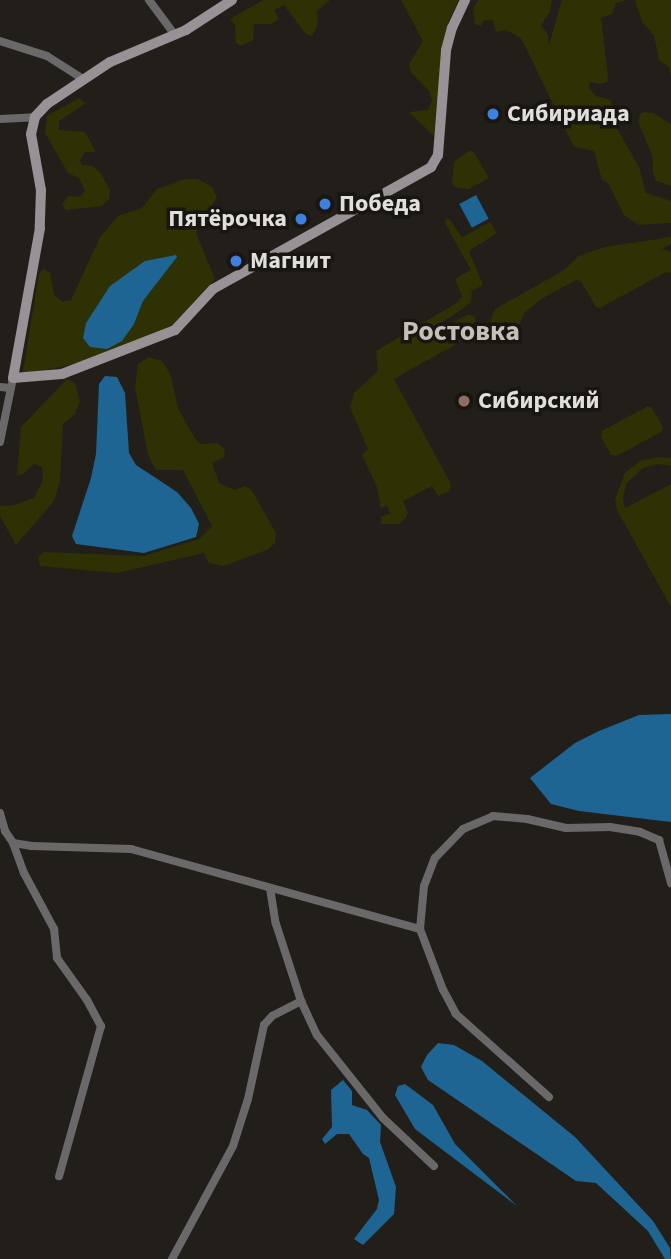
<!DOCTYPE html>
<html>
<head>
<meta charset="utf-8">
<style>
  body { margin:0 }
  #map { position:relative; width:671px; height:1259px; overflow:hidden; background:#221f1b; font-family:"Source Sans 3",sans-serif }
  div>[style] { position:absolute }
  .green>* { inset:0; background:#2d3103 }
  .water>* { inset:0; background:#1f6593; transform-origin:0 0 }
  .street>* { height:8px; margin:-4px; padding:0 4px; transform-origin:4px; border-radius:4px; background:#6b686a }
  .secondary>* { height:10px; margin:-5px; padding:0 5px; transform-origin:5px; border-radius:5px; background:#969295 }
  .dots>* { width:19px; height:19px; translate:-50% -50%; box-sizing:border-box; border:4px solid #191612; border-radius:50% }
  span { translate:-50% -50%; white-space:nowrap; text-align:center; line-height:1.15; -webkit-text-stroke:7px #191612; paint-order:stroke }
  .poi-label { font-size:24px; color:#e1dfdc; font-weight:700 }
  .left { translate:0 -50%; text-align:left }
  .right { translate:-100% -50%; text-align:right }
  .quarter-label { font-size:28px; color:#c3bfb9; font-weight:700 }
</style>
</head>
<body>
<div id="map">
  <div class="green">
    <i style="clip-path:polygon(263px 0,330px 0,317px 11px,318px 24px,312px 36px,306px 34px,284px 5px,274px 10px,279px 19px,271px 24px,254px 24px,253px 40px,241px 46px,236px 43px,235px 25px,230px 19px)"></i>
    <i style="clip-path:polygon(401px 0,459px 0,449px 20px,443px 47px,434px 136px,409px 112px,428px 110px,432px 101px,429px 91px,411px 72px,409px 64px,423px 41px)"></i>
    <i style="clip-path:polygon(478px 0,552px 0,550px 12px,541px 25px,548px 35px,549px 45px,562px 0,626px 0,616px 3px,612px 14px,601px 18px,608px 76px,607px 82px,601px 84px,590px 82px,589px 88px,596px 96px,611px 100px,614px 123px,639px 167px,646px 193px,671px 201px,671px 223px,639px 225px,624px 215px,608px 183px,602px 180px,594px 151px,574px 147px,521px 38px,506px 30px,496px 32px,493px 20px,483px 21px,481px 26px,475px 24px,473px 8px)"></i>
    <i style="clip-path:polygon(635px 0,671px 0,671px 76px,669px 67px,659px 60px,654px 35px,642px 22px)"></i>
    <i style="clip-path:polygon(79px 98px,85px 104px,59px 121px,59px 130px,85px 132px,96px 152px,85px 152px,80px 160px,82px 165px,92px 166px,100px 172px,110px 190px,109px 199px,102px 206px,66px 210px,62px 205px,68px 196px,80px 197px,85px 191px,79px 178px,68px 173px,45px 133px,47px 116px)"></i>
    <i style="clip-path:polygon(644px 112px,653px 113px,671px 124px,671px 186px,656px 181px,653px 173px,652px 155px,638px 122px,640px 114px)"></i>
    <i style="clip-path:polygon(469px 151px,473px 151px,489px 178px,469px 189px,457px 188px,452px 184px,454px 162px)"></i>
    <i style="clip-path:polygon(evenodd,185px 179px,198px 179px,212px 187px,217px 197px,196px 233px,215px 279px,170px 328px,79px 363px,27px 374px,23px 371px,39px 274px,43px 269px,50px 272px,54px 295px,63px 302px,71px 300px,100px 237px,118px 216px,142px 208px,157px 189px,185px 179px,177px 257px,143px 301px,134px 324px,145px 261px,177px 257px)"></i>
    <i style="clip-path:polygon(446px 219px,449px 219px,462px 237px,490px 222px,497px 233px,469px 251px,483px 285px,472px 291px,471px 302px,464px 308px,431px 329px,434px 331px,469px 314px,475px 317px,476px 333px,394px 379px,451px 484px,450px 491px,438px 496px,432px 486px,403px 501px,408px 513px,406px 518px,399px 524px,381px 524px,381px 517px,390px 513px,387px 506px,381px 508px,377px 487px,362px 455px,368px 449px,350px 407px,354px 393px,378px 371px,376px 351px,458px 302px,462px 296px,455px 279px,471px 270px,445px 223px)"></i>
    <i style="clip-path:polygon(671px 237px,671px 244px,662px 249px,671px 252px,671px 273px,666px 272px,600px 308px,596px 307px,581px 281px,576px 280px,541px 299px,525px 312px,518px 327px,510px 334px,494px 331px,490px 322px,495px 309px,564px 270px,579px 256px,605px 247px)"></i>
    <i style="clip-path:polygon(149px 357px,162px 361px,170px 373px,178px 408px,194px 437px,200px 444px,217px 443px,225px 450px,224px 457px,212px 463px,219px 483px,235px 490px,245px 486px,251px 489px,276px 533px,275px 543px,267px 550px,224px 566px,209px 563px,204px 553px,117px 573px,40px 566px,38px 558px,44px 552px,144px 556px,199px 539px,212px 526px,183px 470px,156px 470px,148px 455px,135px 387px,138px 364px)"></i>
    <i style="clip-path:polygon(67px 379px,75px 383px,80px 401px,75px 414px,63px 424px,60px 481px,54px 501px,16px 545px,0 516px,0 506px,14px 505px,34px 498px,43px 480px,42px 467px,34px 464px,23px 474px,17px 475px,21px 427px)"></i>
    <i style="clip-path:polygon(648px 406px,652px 408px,663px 427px,661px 432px,617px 456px,611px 455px,601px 437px,602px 431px)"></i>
    <i style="clip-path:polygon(658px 457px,671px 458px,671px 466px,658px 464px,643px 468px,626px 484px,623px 499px,625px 508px,671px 484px,671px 607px,617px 510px,615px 499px,625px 473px,640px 461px)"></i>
  </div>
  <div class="water">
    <i style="left:476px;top:195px;width:27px;height:19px;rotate:62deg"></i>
    <i style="clip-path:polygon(176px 255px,177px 257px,143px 301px,134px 324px,122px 341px,107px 349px,90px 347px,83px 338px,86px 323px,110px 286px,145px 261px)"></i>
    <i style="clip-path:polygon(105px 376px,117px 377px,125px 393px,129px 453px,136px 465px,177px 492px,191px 508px,199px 524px,196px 537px,144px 553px,76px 544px,72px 536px,91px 478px,96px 454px,99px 384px)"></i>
    <i style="clip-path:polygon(671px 714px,671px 822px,579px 811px,551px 804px,530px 778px,575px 743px,599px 731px,639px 715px)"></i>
    <i style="clip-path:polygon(438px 1043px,454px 1045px,482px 1061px,575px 1137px,653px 1221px,670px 1248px,671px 1259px,665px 1259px,648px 1231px,596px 1183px,576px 1181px,428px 1080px,421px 1067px,427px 1055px)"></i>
    <i style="clip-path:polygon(343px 1080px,352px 1091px,352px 1105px,367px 1110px,381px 1125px,380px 1142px,396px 1187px,394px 1214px,363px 1245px,354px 1239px,377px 1209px,379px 1200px,369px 1158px,363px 1154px,349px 1134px,337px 1134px,325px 1144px,322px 1139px,332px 1127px,331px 1090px)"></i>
    <i style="clip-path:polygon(405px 1084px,433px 1105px,455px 1144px,517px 1206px,415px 1129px,395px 1095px,398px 1086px)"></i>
  </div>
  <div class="street">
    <i style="left:149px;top:0;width:44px;rotate:53.4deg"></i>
    <i style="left:0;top:41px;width:49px;rotate:17.7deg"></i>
    <i style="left:47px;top:56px;width:43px;rotate:32.6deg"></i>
    <i style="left:0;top:119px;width:35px;rotate:-3deg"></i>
    <i style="left:0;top:387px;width:11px;rotate:5deg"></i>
    <i style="left:0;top:442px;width:65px;rotate:-78.5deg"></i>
    <i style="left:0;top:813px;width:19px;rotate:74deg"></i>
    <i style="left:5px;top:831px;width:14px;rotate:56deg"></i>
    <i style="left:13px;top:843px;width:19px;rotate:9deg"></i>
    <i style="left:32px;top:846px;width:99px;rotate:1.7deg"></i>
    <i style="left:131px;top:849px;width:300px;rotate:15.5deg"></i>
    <i style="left:13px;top:843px;width:32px;rotate:70deg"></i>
    <i style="left:24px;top:873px;width:64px;rotate:61.8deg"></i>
    <i style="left:54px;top:929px;width:29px;rotate:84deg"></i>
    <i style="left:57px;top:958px;width:52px;rotate:54.5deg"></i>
    <i style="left:87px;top:1000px;width:30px;rotate:62deg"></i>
    <i style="left:101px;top:1026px;width:156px;rotate:105.6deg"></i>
    <i style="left:270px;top:888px;width:36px;rotate:81deg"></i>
    <i style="left:276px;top:924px;width:81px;rotate:72deg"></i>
    <i style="left:301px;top:1001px;width:38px;rotate:65deg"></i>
    <i style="left:317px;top:1035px;width:106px;rotate:51.5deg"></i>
    <i style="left:383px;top:1118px;width:70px;rotate:43.3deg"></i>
    <i style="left:549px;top:1097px;width:125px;rotate:-138.3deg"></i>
    <i style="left:456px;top:1014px;width:27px;rotate:-118deg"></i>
    <i style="left:443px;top:990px;width:65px;rotate:-110.7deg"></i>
    <i style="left:420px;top:929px;width:43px;rotate:-84.7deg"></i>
    <i style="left:424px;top:886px;width:30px;rotate:-69deg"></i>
    <i style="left:435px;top:858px;width:40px;rotate:-46deg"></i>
    <i style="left:463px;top:829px;width:33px;rotate:-23deg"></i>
    <i style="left:493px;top:816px;width:34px;rotate:5deg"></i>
    <i style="left:527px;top:819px;width:40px;rotate:13deg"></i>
    <i style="left:566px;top:828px;width:44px;rotate:-1.3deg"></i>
    <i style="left:610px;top:827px;width:30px;rotate:9deg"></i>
    <i style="left:640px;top:832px;width:21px;rotate:23deg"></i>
    <i style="left:659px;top:840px;width:45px;rotate:74.4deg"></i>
    <i style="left:172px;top:1259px;width:128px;rotate:-61.6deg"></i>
    <i style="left:233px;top:1146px;width:49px;rotate:-72.3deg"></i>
    <i style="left:248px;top:1099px;width:76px;rotate:-77.8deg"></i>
    <i style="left:264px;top:1025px;width:12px;rotate:-48deg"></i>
    <i style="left:272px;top:1016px;width:33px;rotate:-27deg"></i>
  </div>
  <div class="secondary">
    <i style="left:232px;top:0;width:55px;rotate:146.9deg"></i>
    <i style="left:186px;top:30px;width:82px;rotate:157.2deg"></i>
    <i style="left:110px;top:62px;width:76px;rotate:146.3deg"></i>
    <i style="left:47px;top:104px;width:18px;rotate:133deg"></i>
    <i style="left:35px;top:117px;width:17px;rotate:103deg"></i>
    <i style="left:31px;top:134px;width:57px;rotate:79.9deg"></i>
    <i style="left:41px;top:190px;width:38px;rotate:92deg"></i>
    <i style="left:40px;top:228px;width:152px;rotate:100.2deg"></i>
    <i style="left:13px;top:378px;width:49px;rotate:-4.7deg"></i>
    <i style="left:62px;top:374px;width:121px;rotate:-21.3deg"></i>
    <i style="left:175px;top:330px;width:56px;rotate:-47.2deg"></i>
    <i style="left:213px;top:289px;width:250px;rotate:-29.2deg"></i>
    <i style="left:431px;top:167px;width:14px;rotate:-60deg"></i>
    <i style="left:438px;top:155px;width:105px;rotate:-85.6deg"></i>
    <i style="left:446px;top:50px;width:23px;rotate:-75deg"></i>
    <i style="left:452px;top:28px;width:31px;rotate:-65deg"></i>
  </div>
  <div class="dots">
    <i style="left:493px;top:114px;background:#3f7fe0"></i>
    <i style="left:325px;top:204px;background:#3f7fe0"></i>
    <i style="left:301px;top:219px;background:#3f7fe0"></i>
    <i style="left:236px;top:261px;background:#3f7fe0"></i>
    <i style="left:464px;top:401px;background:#8d6e63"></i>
  </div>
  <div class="poi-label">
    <span class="left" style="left:507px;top:114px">Сибириада</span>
    <span class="left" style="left:339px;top:204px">Победа</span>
    <span class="right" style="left:287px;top:219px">Пятёрочка</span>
    <span class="left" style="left:250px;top:261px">Магнит</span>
    <span class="left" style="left:478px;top:401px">Сибирский</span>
  </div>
  <div class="quarter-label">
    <span style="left:461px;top:331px">Ростовка</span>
  </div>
</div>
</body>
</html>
